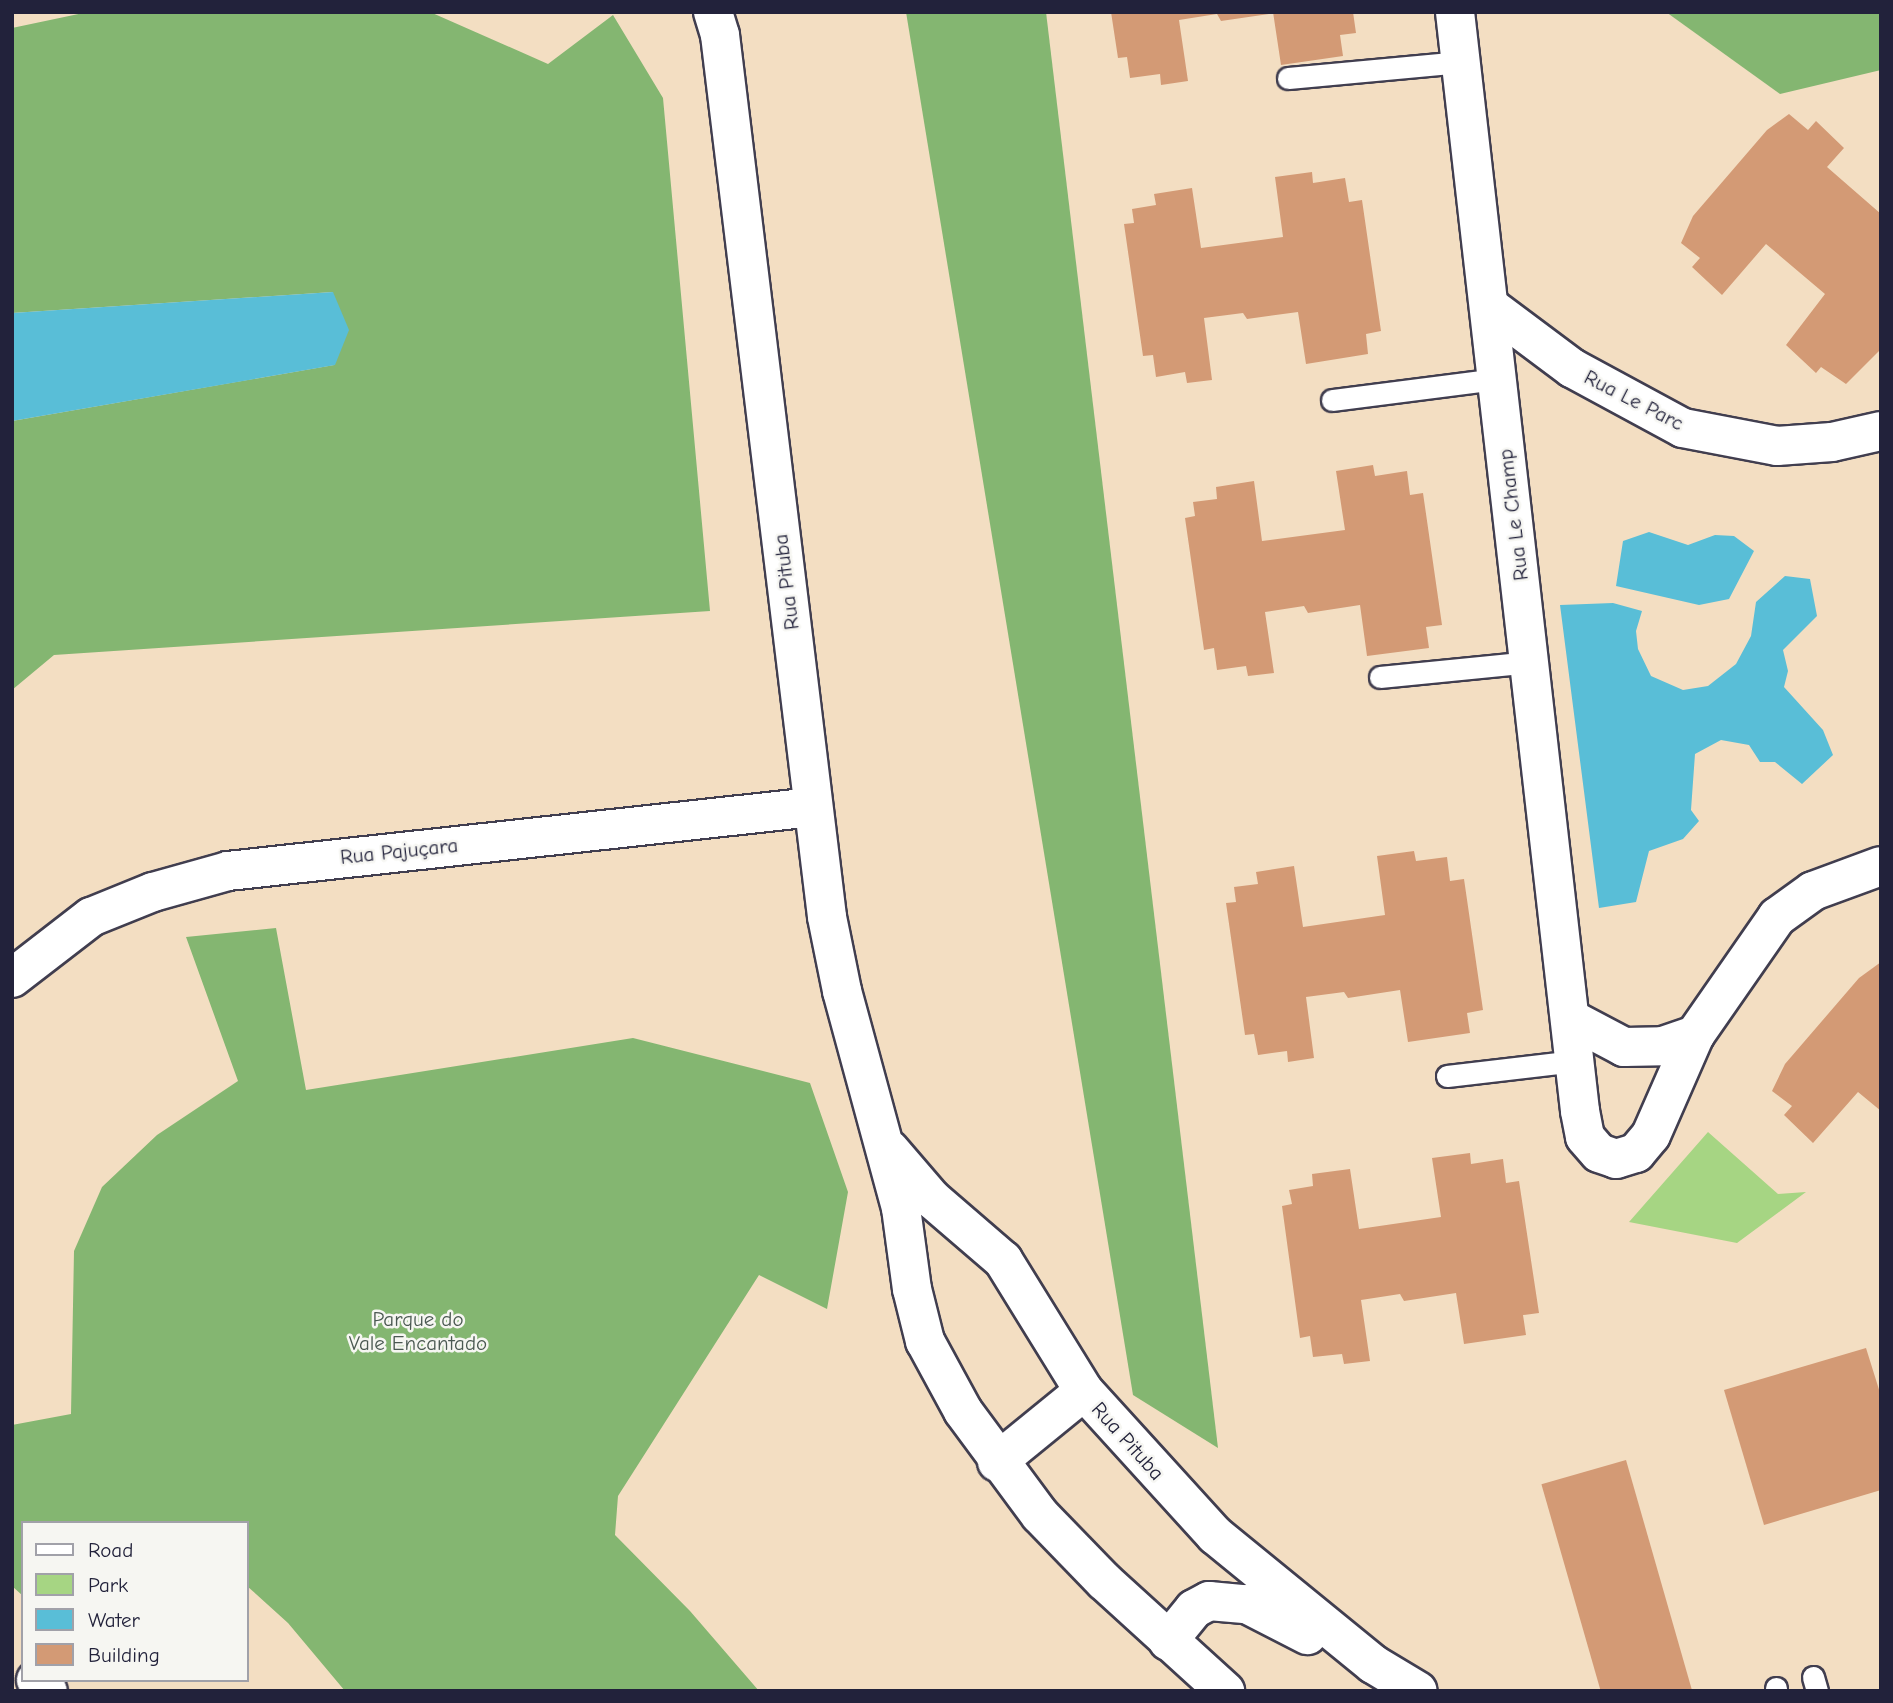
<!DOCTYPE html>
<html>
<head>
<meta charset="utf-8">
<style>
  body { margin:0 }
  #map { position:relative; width:1893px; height:1703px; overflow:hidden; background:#f3dec2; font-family:"Comic Neue",sans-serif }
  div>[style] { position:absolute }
  .green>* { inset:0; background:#a6d583 }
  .forest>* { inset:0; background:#84b671 }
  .water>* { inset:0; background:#59bed7 }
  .building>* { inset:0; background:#d39a75; transform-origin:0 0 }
  .roads { filter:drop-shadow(2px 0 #413e4f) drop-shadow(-2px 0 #413e4f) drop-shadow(0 2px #413e4f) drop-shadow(0 -2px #413e4f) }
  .lane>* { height:21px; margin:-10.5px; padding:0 10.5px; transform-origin:10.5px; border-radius:10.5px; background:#fff }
  .street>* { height:38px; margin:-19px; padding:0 19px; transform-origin:19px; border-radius:19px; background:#fff }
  span { translate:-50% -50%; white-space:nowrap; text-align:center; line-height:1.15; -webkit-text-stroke:5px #f6f6f2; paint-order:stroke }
  .street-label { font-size:21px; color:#22223b }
  .park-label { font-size:21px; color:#4a5851 }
  .frame { position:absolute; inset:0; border:14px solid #22223b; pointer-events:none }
  .legend { position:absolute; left:21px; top:1521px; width:228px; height:161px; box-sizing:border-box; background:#f6f6f2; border:2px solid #a1a1a9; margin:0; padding:9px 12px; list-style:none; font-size:21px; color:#22223b }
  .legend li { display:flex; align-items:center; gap:14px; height:35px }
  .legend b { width:35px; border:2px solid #a1a1a9 }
</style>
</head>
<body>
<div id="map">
  <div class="green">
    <i style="clip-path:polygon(1708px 1132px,1778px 1194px,1806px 1192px,1737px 1243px,1629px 1222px)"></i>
  </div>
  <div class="forest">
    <i style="clip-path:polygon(88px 12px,430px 12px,548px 64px,613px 15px,663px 98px,710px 611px,54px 655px,12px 690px,12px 421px,334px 365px,333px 292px,12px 313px,12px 28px)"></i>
    <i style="clip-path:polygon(906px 12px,1046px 12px,1218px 1448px,1133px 1395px)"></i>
    <i style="clip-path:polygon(1666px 12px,1881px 12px,1881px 70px,1780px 94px)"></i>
    <i style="clip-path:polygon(276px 928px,306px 1090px,633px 1038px,810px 1083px,848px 1192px,827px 1309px,759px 1275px,618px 1496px,615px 1535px,690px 1611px,759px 1691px,345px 1691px,288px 1623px,247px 1586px,247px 1523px,23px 1523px,23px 1596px,12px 1586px,12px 1425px,71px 1414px,74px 1251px,102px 1187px,157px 1135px,238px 1081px,186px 937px)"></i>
  </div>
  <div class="water">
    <i style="clip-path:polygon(333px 292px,349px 330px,335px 365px,12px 421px,12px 313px)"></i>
    <i style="clip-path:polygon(1649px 532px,1688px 545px,1715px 535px,1734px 536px,1754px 551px,1729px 599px,1699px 605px,1616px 586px,1623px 541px)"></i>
    <i style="clip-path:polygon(1785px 576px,1810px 579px,1817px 616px,1783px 650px,1788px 671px,1784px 687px,1823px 730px,1833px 755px,1802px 784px,1775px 762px,1760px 762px,1749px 745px,1721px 740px,1695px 754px,1691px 810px,1699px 821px,1683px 839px,1649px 851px,1636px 902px,1599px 908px,1560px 605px,1613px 603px,1642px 611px,1636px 631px,1638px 649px,1651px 676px,1683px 690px,1708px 686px,1736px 664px,1751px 636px,1756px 602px)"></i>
  </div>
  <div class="building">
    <i style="clip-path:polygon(1111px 12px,1269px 12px,1269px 14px,1221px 21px,1217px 14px,1179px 20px,1188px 81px,1161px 85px,1160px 74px,1130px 78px,1127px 57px,1118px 58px)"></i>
    <i style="clip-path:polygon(1273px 12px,1353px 12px,1356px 33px,1340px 35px,1343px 56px,1281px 65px)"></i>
    <i style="clip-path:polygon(1789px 114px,1808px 130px,1816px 121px,1844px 148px,1827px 167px,1881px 214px,1881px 349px,1846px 384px,1821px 367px,1816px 373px,1786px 345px,1825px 294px,1766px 244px,1722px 295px,1692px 267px,1700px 258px,1681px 243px,1693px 216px,1767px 130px)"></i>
    <i style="clip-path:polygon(1312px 172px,1313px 183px,1345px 178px,1349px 202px,1362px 200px,1381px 331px,1366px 334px,1368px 354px,1306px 364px,1298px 312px,1247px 319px,1243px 313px,1204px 318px,1212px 380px,1187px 383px,1185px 372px,1156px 377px,1153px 355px,1143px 356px,1124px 224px,1134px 223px,1132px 209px,1156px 205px,1154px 194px,1192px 188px,1201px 248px,1283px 237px,1275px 177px)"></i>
    <i style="clip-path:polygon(1373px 465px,1375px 476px,1407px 471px,1410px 495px,1423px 493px,1442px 625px,1426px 627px,1429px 648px,1367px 656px,1360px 605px,1308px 613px,1304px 606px,1265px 612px,1274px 673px,1248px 676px,1246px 666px,1217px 670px,1214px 648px,1204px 650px,1185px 518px,1195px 516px,1193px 502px,1217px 499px,1216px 487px,1254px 481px,1262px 541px,1345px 530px,1336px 471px)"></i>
    <i style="clip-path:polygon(1414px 851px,1416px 861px,1447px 857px,1450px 881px,1464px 879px,1483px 1010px,1467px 1013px,1470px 1033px,1408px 1042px,1400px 990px,1348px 998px,1344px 992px,1306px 997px,1314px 1058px,1288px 1062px,1287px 1051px,1258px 1055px,1254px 1034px,1245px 1035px,1226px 903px,1236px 902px,1234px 887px,1258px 884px,1256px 872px,1294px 866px,1303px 927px,1385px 915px,1377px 856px)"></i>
    <i style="clip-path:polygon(1881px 962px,1881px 1111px,1858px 1092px,1813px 1143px,1784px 1115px,1792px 1106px,1772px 1091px,1785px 1064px,1859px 978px)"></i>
    <i style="clip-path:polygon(1470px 1153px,1471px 1164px,1503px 1159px,1506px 1183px,1519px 1181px,1539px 1313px,1523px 1315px,1526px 1335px,1464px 1344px,1456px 1293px,1404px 1301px,1400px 1294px,1361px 1300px,1370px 1361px,1344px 1364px,1342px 1354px,1313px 1357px,1310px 1336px,1300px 1338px,1282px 1206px,1292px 1204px,1289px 1190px,1313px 1186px,1312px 1174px,1350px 1169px,1359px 1229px,1441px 1217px,1432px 1158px)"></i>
    <i style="clip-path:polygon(1866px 1348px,1881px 1396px,1881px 1490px,1764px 1525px,1724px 1390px)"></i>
    <i style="left:1626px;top:1460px;width:241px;height:88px;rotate:74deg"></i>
  </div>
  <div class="roads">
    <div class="lane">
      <i style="left:1288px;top:78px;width:174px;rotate:-5.3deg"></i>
      <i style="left:1332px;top:400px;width:166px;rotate:-7.3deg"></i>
      <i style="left:1380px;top:677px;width:151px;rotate:-5.7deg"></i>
      <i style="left:1447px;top:1076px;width:129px;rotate:-6.7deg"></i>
      <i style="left:1813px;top:1677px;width:15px;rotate:74deg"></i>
      <i style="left:1776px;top:1688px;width:3px;rotate:90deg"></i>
    </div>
    <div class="street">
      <i style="left:713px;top:12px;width:24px;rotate:73deg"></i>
      <i style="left:720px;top:35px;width:888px;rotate:83.08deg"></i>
      <i style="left:827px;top:917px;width:76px;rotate:78.5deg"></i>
      <i style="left:842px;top:991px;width:225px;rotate:74.8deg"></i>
      <i style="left:901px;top:1208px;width:82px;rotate:82.3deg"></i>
      <i style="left:912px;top:1289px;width:54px;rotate:76deg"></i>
      <i style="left:925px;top:1341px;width:80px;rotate:61.5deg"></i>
      <i style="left:963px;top:1411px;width:129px;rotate:53.5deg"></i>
      <i style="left:1040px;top:1515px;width:92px;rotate:45.9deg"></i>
      <i style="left:1104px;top:1581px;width:164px;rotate:42.3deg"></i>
      <i style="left:1455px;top:12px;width:1106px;rotate:83.51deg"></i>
      <i style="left:1580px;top:1111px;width:26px;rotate:79deg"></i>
      <i style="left:1585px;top:1137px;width:21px;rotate:49deg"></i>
      <i style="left:1599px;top:1153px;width:18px;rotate:19deg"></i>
      <i style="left:1616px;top:1159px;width:21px;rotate:-17deg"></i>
      <i style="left:1636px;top:1153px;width:23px;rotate:-50deg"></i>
      <i style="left:1651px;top:1135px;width:109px;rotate:-66.3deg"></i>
      <i style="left:1489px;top:306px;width:104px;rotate:36.8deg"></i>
      <i style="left:1572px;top:368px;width:126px;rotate:28.4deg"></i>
      <i style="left:1683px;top:428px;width:96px;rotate:10.8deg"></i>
      <i style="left:1777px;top:446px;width:55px;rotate:-4.2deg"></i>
      <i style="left:1832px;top:442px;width:50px;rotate:-12.7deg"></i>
      <i style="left:12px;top:978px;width:100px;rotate:-37.7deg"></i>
      <i style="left:91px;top:917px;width:67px;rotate:-22deg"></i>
      <i style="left:153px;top:892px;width:78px;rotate:-15.6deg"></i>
      <i style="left:228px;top:871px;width:588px;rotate:-6.24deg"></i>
      <i style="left:1571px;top:1019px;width:60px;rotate:27.8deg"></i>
      <i style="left:1624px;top:1047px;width:39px;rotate:-1deg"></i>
      <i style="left:1663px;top:1046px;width:34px;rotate:-19deg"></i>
      <i style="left:1695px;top:1035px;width:144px;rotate:-55.2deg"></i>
      <i style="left:1777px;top:917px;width:44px;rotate:-35.8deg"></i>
      <i style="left:1813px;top:891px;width:72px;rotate:-20.2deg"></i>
      <i style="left:890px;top:1150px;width:65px;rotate:49.4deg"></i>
      <i style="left:932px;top:1199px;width:94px;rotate:40.7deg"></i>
      <i style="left:1003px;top:1260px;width:154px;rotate:58.3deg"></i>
      <i style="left:1084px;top:1391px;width:195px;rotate:47.7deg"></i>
      <i style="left:1215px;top:1535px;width:204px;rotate:39.2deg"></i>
      <i style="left:1373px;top:1664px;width:52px;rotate:31deg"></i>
      <i style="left:997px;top:1462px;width:112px;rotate:-39.2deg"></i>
      <i style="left:1168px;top:1641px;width:41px;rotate:-50.9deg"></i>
      <i style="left:1194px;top:1609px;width:17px;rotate:-28deg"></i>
      <i style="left:1209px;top:1601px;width:38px;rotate:5deg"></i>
      <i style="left:1247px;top:1604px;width:68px;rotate:27.3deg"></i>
      <i style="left:36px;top:1680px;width:16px;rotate:43deg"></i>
    </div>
  </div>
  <div class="street-label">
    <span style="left:1634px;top:400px;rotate:27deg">Rua Le Parc</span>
    <span style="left:1513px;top:515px;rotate:-97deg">Rua Le Champ</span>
    <span style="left:786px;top:582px;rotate:-97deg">Rua Pituba</span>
    <span style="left:399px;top:851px;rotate:-6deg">Rua Pajuçara</span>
    <span style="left:1128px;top:1441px;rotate:48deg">Rua Pituba</span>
  </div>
  <div class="park-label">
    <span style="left:418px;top:1331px">Parque do<br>Vale Encantado</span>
  </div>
  <div class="frame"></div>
  <ul class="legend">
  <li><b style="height:9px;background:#fff"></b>Road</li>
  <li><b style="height:19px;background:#a6d583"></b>Park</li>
  <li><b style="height:19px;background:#59bed7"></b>Water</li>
  <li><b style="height:19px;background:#d39a75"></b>Building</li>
  </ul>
</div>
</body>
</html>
